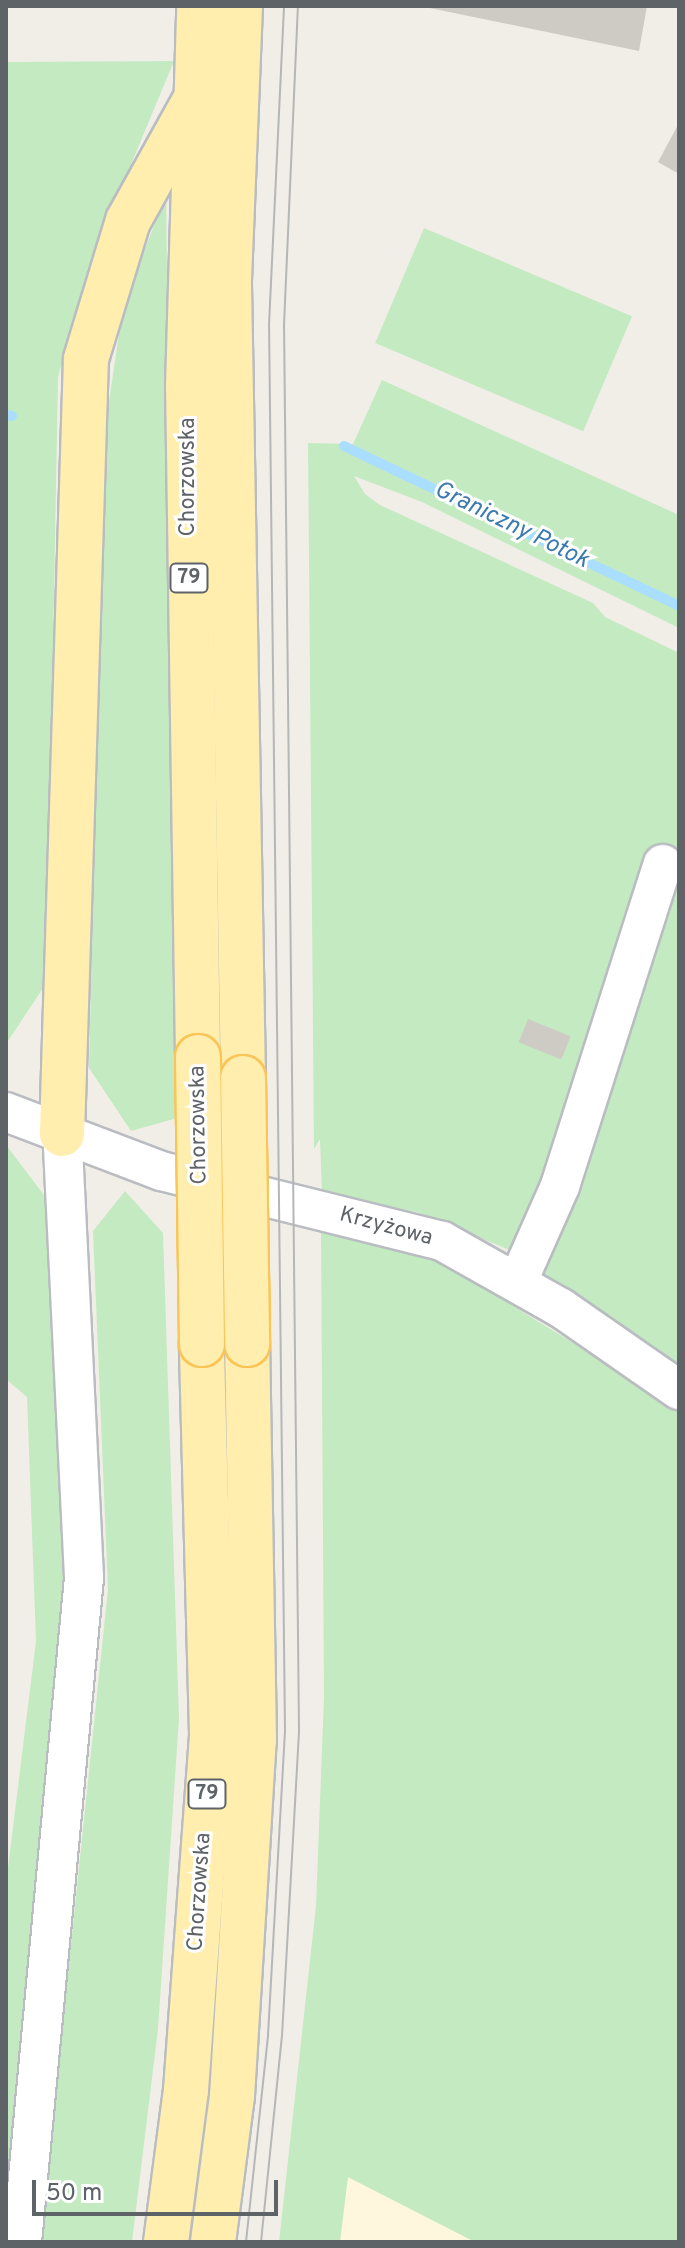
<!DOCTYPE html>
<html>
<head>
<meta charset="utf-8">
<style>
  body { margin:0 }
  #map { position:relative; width:685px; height:2248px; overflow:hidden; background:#f1eee7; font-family:Overpass,sans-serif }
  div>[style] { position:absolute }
  .commercial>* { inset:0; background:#fff6de }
  .green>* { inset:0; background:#c4eac2; transform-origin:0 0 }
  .stream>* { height:10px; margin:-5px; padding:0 5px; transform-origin:5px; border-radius:5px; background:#a9deff }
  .building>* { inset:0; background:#cecbc5; transform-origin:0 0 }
  .roads { filter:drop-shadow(2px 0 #b9bcc1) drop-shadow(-2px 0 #b9bcc1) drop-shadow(0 2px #b9bcc1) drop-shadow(0 -2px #b9bcc1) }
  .minor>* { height:38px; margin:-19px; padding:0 19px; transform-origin:19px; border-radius:19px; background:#fff }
  .major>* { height:44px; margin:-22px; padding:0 22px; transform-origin:22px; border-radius:22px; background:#ffeeae }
  .tram>* { height:2px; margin:-1px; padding:0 1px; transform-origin:1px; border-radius:1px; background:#b5b6b7 }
  .bridges { filter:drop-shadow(2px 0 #fac457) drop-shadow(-2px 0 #fac457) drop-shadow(0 2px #fac457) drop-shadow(0 -2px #fac457) }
  .major-bridge>* { height:44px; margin:-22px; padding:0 22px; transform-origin:22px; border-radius:22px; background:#ffeeae }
  span { translate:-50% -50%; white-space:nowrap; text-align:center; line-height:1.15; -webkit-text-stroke:6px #fff; paint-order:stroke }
  .shield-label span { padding:2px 6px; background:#fff; border:2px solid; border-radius:6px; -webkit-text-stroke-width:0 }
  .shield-label { font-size:20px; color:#5e6368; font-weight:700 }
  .street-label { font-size:22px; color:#5e6368 }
  .water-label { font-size:24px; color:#3b7aaf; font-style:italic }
  .frame { position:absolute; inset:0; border:8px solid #5e6368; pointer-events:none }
  .scale { position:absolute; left:32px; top:2180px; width:246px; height:36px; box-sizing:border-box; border:4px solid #5e6368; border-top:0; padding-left:10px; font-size:24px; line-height:28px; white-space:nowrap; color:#5e6368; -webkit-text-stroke:6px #fff; paint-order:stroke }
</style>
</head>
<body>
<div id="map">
  <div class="commercial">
    <i style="clip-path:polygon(347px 2177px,475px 2242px,340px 2242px)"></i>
  </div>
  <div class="green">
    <i style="clip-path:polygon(174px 61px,88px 268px,58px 377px,47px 982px,6px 1044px,6px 62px)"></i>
    <i style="clip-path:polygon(166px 194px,177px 1118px,131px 1131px,89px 1068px,104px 435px,123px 307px)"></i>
    <i style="left:424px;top:228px;width:226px;height:125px;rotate:23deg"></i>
    <i style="clip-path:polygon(382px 380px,679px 515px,679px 628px,422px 502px,354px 476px,365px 494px,380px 505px,593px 603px,605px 617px,679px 653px,679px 1379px,543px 1284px,517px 1253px,417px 1212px,322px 1194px,320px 1139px,314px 1149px,308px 443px,353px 444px)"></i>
    <i style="clip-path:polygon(6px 1145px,63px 1220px,84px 1577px,6px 2242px,6px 1884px,36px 1641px,27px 1397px,6px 1379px)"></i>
    <i style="clip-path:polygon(125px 1191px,163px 1233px,179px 1718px,158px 2029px,132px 2242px,40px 2242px,108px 1589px,93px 1231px)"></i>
    <i style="clip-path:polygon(321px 1229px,386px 1243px,451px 1268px,679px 1408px,679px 2242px,475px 2242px,348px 2177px,340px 2242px,279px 2242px,316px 1906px,324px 1697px)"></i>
  </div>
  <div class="stream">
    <i style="left:6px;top:415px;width:6px;rotate:9deg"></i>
    <i style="left:344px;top:446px;width:371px;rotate:25.5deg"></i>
  </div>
  <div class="building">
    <i style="clip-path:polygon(420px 6px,647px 6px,639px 51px)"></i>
    <i style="clip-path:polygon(679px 123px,679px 174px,658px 162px)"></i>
    <i style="left:528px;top:1019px;width:46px;height:25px;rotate:22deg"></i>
  </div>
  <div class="roads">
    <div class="minor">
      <i style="left:6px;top:1112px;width:166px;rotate:20.8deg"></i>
      <i style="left:161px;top:1171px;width:290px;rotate:14deg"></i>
      <i style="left:442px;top:1241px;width:137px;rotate:29.4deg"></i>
      <i style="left:561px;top:1308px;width:144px;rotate:34.8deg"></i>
      <i style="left:518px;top:1281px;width:104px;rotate:-66.1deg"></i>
      <i style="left:560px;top:1186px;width:338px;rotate:-72.3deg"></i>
      <i style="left:22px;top:2242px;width:668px;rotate:-84.67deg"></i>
      <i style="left:84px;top:1577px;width:444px;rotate:-92.8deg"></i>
    </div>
    <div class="major">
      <i style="left:240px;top:6px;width:279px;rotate:92.3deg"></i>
      <i style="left:229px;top:285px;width:793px;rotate:88.99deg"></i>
      <i style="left:198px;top:1057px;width:671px;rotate:-90.85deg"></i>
      <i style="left:188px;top:386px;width:380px;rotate:-88.3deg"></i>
      <i style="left:62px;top:1134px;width:775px;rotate:-88.23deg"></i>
      <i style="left:86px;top:359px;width:144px;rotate:-73.1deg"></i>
      <i style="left:128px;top:221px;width:138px;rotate:-61deg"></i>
      <i style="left:166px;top:2242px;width:153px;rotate:-82.5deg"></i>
      <i style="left:186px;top:2090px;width:357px;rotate:-85.8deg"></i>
      <i style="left:212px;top:1734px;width:390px;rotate:-91.5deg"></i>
      <i style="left:213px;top:2242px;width:147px;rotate:-82.6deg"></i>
      <i style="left:232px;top:2096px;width:357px;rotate:-86.5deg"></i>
      <i style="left:254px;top:1740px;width:396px;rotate:-91deg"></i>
    </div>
  </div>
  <div class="tram">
    <i style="left:246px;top:2242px;width:208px;rotate:-83.9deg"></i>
    <i style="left:268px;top:2035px;width:305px;rotate:-86.8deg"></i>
    <i style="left:285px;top:1730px;width:1405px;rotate:-90.65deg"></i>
    <i style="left:269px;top:325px;width:319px;rotate:-87.3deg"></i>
    <i style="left:261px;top:2242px;width:207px;rotate:-84.2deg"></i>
    <i style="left:282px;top:2036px;width:306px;rotate:-86.8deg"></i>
    <i style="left:299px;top:1730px;width:1405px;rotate:-90.61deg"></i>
    <i style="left:284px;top:325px;width:319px;rotate:-87.5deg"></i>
  </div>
  <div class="bridges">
    <div class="major-bridge">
      <i style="left:198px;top:1057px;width:287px;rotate:89.2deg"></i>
      <i style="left:243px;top:1078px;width:266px;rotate:89.1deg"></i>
    </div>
  </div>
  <div class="shield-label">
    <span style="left:189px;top:578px">79</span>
    <span style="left:207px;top:1794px">79</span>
  </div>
  <div class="street-label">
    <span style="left:189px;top:477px;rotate:-90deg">Chorzowska</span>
    <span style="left:199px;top:1125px;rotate:-91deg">Chorzowska</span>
    <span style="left:386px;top:1227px;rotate:15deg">Krzyżowa</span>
    <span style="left:200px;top:1892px;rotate:-86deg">Chorzowska</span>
  </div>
  <div class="water-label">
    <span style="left:511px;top:526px;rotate:26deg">Graniczny Potok</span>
  </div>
  <div class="frame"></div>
  <div class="scale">50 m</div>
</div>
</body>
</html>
